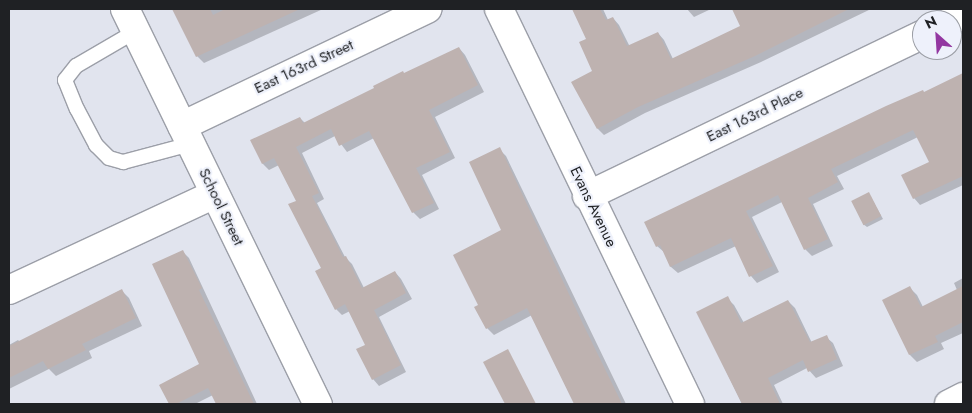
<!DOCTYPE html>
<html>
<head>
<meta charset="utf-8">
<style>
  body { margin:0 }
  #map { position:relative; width:972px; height:413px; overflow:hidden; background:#e1e4ee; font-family:Jost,sans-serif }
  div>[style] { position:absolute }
  .shadow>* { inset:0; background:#0003 }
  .building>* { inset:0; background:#beb2b0; transform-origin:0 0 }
  .roads { filter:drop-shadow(1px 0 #9c9fa8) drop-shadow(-1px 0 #9c9fa8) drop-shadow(0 1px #9c9fa8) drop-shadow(0 -1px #9c9fa8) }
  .service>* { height:14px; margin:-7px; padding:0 7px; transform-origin:7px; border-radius:7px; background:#fff }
  .minor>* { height:28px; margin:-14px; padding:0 14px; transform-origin:14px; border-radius:14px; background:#fff }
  span { translate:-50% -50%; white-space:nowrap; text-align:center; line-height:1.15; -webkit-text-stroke:4.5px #eef1fb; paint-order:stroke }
  .street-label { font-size:15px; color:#1f2124 }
  .frame { position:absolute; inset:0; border:10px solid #1f2124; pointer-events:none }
  .north { position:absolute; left:912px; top:10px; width:50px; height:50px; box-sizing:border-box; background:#eef1fb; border:1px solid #9b9ea5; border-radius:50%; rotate:334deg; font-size:14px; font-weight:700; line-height:20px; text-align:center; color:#1f2124 }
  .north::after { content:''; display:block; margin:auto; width:18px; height:22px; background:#9337a1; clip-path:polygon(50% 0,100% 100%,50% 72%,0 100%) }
</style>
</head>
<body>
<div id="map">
  <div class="shadow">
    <i style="clip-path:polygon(174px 9px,323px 9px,204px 63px,197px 56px)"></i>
    <i style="clip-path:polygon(573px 9px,603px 9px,608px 20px,613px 18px,619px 25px,630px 47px,658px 33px,664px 40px,673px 59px,742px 26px,733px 9px,771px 9px,773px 12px,778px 9px,871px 9px,761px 62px,645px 113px,604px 135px,598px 129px,594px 72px,588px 39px)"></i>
    <i style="clip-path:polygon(687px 9px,711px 9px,694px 17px)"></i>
    <i style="clip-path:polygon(459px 48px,465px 55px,484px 92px,435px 117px,455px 158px,422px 175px,439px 209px,420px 219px,413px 212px,374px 138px,347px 152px,335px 136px,302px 153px,324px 199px,317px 203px,345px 257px,352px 264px,364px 288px,395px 272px,401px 279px,412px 299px,379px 317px,406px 372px,379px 386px,373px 379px,366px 345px,350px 311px,342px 315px,336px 309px,298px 201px,279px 165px,269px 170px,263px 164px,252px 141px,300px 118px,305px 123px)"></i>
    <i style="clip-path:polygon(963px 74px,963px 185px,920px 205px,914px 198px,931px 163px,918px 137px,837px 176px,844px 189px,813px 204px,833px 246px,812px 256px,805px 249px,782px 202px,752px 217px,779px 272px,757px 283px,751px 276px,736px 246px,678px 273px,671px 267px,664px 252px,657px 246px,925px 93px)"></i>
    <i style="clip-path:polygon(499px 149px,506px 156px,626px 404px,575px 404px,532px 315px,494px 335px,487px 328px,480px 305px,503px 231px)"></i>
    <i style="clip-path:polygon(869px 194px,883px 219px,867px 227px,863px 224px)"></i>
    <i style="clip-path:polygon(182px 251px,189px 258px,257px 404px,218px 404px,213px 395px,195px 404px,171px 404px,161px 386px,200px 365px)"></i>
    <i style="clip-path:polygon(963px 278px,963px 333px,941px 343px,944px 349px,917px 362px,910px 355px,884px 300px,910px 288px,917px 295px,923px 307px,957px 290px,954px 283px)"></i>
    <i style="clip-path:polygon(121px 290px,129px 298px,142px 326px,89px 351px,92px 358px,56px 376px,49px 369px,9px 389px,9px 345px,18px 340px,20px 342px)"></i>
    <i style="clip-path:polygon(727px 298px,734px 305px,744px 323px,788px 301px,795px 308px,812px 343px,826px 337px,833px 343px,843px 366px,816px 378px,807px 368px,774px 385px,783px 404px,742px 404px,698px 313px)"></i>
  </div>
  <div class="building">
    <i style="clip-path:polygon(172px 9px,210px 9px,213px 15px,225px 9px,300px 9px,196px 57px)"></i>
    <i style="clip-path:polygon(572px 9px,600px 9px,606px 20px,613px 17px,627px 46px,658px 32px,671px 59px,740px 26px,732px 9px,849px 9px,755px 56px,638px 107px,597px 129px,571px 82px,592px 71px,579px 42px,586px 39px)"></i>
    <i style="clip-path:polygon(459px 47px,478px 85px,429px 110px,450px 152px,416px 168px,434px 203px,412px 213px,369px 131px,339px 146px,331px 129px,296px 147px,319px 193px,312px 196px,343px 257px,346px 256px,362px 288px,395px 271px,406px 293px,374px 310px,401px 365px,372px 380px,356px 349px,365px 345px,345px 304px,335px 310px,315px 271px,321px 268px,288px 204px,296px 201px,274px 158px,262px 164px,250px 140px,300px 117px,303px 123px,374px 88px,373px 86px,403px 71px,404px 73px)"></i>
    <i style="clip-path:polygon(963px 73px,963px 176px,913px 199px,901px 175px,929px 162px,913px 130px,831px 169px,838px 182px,808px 198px,828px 239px,804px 250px,778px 195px,746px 211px,773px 266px,749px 277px,731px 238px,670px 267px,660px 245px,656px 247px,644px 222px,886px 106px,923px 90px,924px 92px)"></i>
    <i style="clip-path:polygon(500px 147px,583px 324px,622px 404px,574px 404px,527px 308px,486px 329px,474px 307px,478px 305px,453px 255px,501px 230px,469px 162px)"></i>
    <i style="left:869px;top:192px;width:27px;height:20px;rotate:63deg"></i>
    <i style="clip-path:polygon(183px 250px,202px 288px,199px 290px,254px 404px,216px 404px,208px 388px,176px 404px,169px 404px,159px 385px,199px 364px,152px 264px)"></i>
    <i style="clip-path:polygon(910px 286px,921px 307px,963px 286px,963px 322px,935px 336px,938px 342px,909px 355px,882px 300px)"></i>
    <i style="clip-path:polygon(122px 289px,136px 318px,82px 344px,86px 350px,48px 369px,43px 361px,9px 378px,9px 346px)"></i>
    <i style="clip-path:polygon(728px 296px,741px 323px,788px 300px,810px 342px,827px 335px,837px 359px,808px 372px,803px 360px,768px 378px,780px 404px,742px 404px,696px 312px)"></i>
    <i style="clip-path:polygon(508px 349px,536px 404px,505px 404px,483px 362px)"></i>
  </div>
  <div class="roads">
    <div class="service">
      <i style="left:136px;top:31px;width:69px;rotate:149.7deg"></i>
      <i style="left:76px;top:66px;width:18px;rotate:128deg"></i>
      <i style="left:65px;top:80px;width:31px;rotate:68deg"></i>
      <i style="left:77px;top:109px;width:41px;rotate:62.2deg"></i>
      <i style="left:96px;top:145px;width:18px;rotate:45deg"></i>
      <i style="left:109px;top:158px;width:15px;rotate:16deg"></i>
      <i style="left:123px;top:162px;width:69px;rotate:-15deg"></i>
    </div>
    <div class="minor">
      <i style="left:125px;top:9px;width:440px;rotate:64deg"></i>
      <i style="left:499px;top:9px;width:439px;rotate:64.2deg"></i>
      <i style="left:952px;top:20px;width:12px;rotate:-24deg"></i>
      <i style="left:182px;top:126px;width:272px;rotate:-25.5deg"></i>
      <i style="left:587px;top:196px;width:372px;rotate:-25.7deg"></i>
      <i style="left:9px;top:290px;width:227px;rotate:-25deg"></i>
      <i style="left:949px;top:404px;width:16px;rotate:-27deg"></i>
    </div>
  </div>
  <div class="street-label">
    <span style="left:304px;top:67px;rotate:-25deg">East 163rd Street</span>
    <span style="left:755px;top:115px;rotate:-26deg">East 163rd Place</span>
    <span style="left:221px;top:207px;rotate:64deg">School Street</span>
    <span style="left:593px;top:207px;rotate:64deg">Evans Avenue</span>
  </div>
  <div class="frame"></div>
  <div class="north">N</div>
</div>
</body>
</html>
